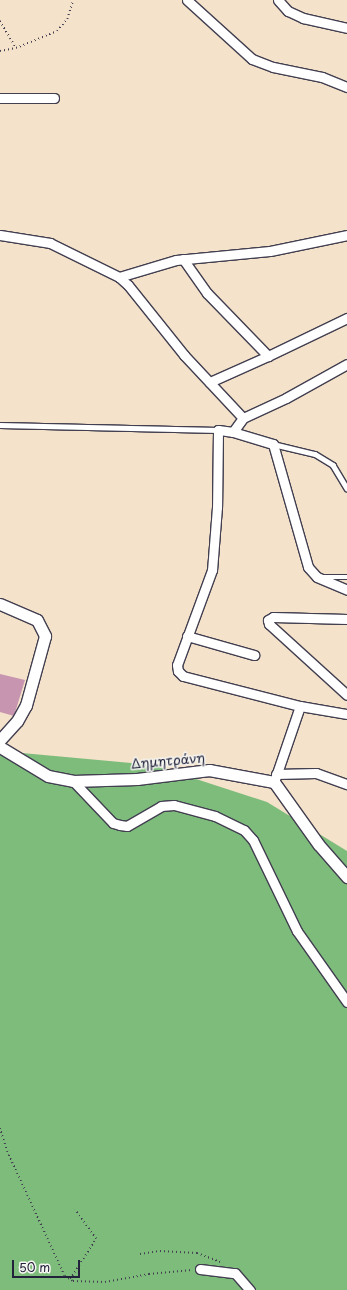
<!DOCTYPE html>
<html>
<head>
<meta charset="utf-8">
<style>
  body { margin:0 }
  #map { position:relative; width:347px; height:1290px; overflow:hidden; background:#f4e2ca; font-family:"Playpen Sans",sans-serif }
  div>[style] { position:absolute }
  .forest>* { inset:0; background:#7ebc7c }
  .building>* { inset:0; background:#c795b0 }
  .path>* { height:1.5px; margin-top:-0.75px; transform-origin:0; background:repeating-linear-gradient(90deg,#423f50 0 1px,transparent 0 4px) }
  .roads { filter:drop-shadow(1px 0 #423f50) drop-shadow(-1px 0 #423f50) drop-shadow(0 1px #423f50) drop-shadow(0 -1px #423f50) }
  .service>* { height:4.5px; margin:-2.25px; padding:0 2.25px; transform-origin:2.25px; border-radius:2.25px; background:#fff }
  .minor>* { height:9px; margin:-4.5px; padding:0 4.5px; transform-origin:4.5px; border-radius:4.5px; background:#fff }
  .tertiary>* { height:11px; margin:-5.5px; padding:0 5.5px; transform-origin:5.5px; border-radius:5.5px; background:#fff }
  span { translate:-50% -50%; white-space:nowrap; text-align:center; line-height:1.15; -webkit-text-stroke:3px #f6f6f2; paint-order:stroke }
  .street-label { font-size:13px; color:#22223b }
  .scale { position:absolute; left:12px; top:1260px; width:68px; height:18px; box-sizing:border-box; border:2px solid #22223b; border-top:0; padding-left:5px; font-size:12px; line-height:14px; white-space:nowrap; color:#22223b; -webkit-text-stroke:3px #f6f6f2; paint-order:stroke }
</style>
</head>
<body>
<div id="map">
  <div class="forest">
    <i style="clip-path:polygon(0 751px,153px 765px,267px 802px,347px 851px,347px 1290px,0 1290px)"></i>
  </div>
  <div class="building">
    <i style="clip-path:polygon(0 674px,25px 680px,14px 716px,0 712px)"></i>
  </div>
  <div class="path">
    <i style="left:0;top:21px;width:31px;rotate:59deg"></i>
    <i style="left:0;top:51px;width:16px;rotate:-11deg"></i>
    <i style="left:16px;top:48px;width:44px;rotate:-22.5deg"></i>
    <i style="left:57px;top:31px;width:16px;rotate:-50deg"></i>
    <i style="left:67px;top:19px;width:20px;rotate:-72deg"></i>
    <i style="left:0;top:1128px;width:28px;rotate:72deg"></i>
    <i style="left:9px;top:1155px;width:133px;rotate:65.2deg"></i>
    <i style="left:65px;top:1276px;width:9px;rotate:32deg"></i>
    <i style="left:73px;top:1281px;width:32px;rotate:2deg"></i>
    <i style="left:105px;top:1282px;width:45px;rotate:-10.3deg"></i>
    <i style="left:149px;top:1274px;width:43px;rotate:-5.3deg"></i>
    <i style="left:140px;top:1254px;width:20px;rotate:-9deg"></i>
    <i style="left:160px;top:1251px;width:37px;rotate:3deg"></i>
    <i style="left:197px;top:1253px;width:26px;rotate:21deg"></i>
    <i style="left:70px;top:1279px;width:48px;rotate:-57deg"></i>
    <i style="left:96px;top:1239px;width:36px;rotate:-126deg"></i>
  </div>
  <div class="roads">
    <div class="service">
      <i style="left:0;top:425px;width:218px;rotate:1.3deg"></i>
      <i style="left:273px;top:444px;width:43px;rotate:13.4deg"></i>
      <i style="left:315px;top:454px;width:21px;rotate:31deg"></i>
      <i style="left:333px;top:465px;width:27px;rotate:59deg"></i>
      <i style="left:323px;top:577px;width:24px"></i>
    </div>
    <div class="minor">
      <i style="left:187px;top:0;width:88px;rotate:42.2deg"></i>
      <i style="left:252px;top:59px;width:22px;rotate:21deg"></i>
      <i style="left:273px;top:67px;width:50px;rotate:11.5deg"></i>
      <i style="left:322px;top:77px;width:27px;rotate:22deg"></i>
      <i style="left:278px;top:0;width:15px;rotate:48deg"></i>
      <i style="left:288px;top:11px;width:17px;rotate:25deg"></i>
      <i style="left:303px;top:18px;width:45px;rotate:12.8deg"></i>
      <i style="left:0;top:98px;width:54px"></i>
      <i style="left:0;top:235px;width:51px;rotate:9.1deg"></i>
      <i style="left:50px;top:243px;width:77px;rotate:26.2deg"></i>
      <i style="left:119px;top:277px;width:12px;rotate:42deg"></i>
      <i style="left:128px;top:285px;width:90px;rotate:51.3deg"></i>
      <i style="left:184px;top:355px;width:86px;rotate:46.9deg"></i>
      <i style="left:243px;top:418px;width:17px;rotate:126deg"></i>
      <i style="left:233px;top:432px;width:42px;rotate:16.7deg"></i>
      <i style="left:273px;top:444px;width:128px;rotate:74.1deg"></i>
      <i style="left:308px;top:567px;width:13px;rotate:48deg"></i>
      <i style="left:317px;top:577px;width:33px;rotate:23deg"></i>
      <i style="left:183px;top:259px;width:42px;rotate:54.8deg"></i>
      <i style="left:207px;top:293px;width:88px;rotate:45.9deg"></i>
      <i style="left:268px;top:356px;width:64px;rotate:155.9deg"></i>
      <i style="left:119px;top:277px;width:59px;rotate:-16.6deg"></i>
      <i style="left:176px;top:260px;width:94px;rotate:-5.5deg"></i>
      <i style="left:270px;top:251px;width:79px;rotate:-11.7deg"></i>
      <i style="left:268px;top:356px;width:88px;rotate:-25.7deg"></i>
      <i style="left:243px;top:418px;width:47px;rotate:-24.9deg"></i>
      <i style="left:286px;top:398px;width:70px;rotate:-29.1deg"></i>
      <i style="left:233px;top:432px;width:15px;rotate:-172deg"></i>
      <i style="left:218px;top:430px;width:77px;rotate:90.7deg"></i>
      <i style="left:217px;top:507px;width:63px;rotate:94.5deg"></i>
      <i style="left:212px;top:570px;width:101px;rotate:110.2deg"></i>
      <i style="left:177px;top:665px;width:6px;rotate:81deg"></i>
      <i style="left:178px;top:671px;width:7px;rotate:45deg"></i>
      <i style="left:183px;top:676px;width:121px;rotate:14.4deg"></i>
      <i style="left:300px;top:706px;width:48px;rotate:9.7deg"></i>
      <i style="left:347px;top:619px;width:74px;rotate:-178.5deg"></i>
      <i style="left:273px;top:617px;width:6px;rotate:149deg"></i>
      <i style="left:268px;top:620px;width:4px;rotate:76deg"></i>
      <i style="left:269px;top:624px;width:105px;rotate:42.3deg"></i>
      <i style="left:187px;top:636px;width:70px;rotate:15.8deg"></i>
      <i style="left:276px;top:774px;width:40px;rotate:-1.4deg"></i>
      <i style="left:316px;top:773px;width:33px;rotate:20deg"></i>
      <i style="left:73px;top:781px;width:58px;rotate:46.4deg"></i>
      <i style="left:113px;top:823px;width:7px;rotate:16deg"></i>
      <i style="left:120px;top:825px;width:7px;rotate:8deg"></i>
      <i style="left:127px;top:826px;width:39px;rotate:-30deg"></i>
      <i style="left:161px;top:806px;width:13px;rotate:-4deg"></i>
      <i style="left:174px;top:805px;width:42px;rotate:15deg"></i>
      <i style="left:215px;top:816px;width:32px;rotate:26deg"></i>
      <i style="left:244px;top:830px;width:13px;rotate:48deg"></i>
      <i style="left:253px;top:840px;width:101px;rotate:64.2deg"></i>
      <i style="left:297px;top:931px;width:87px;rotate:54.8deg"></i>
      <i style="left:274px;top:782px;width:80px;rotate:-71.1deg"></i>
      <i style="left:200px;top:1269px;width:35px;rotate:7deg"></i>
      <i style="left:235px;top:1273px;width:23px;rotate:49deg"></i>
    </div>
    <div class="tertiary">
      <i style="left:0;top:604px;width:40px;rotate:23.4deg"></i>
      <i style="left:37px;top:620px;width:18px;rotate:63deg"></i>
      <i style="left:45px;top:636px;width:72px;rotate:105.4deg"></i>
      <i style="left:26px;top:705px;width:18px;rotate:119deg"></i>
      <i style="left:17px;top:721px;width:25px;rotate:132deg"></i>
      <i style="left:0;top:747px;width:56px;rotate:31.1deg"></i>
      <i style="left:48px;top:776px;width:25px;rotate:11deg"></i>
      <i style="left:73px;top:781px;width:64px;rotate:-1.8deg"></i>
      <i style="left:137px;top:779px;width:73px;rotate:-7.1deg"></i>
      <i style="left:209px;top:770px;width:66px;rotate:10.5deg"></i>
      <i style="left:274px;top:782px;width:77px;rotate:54.5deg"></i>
      <i style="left:319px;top:845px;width:43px;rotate:48.8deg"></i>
    </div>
  </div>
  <div class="street-label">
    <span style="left:168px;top:761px;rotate:-5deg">Δημητράνη</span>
  </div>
  <div class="scale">50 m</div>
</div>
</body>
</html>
